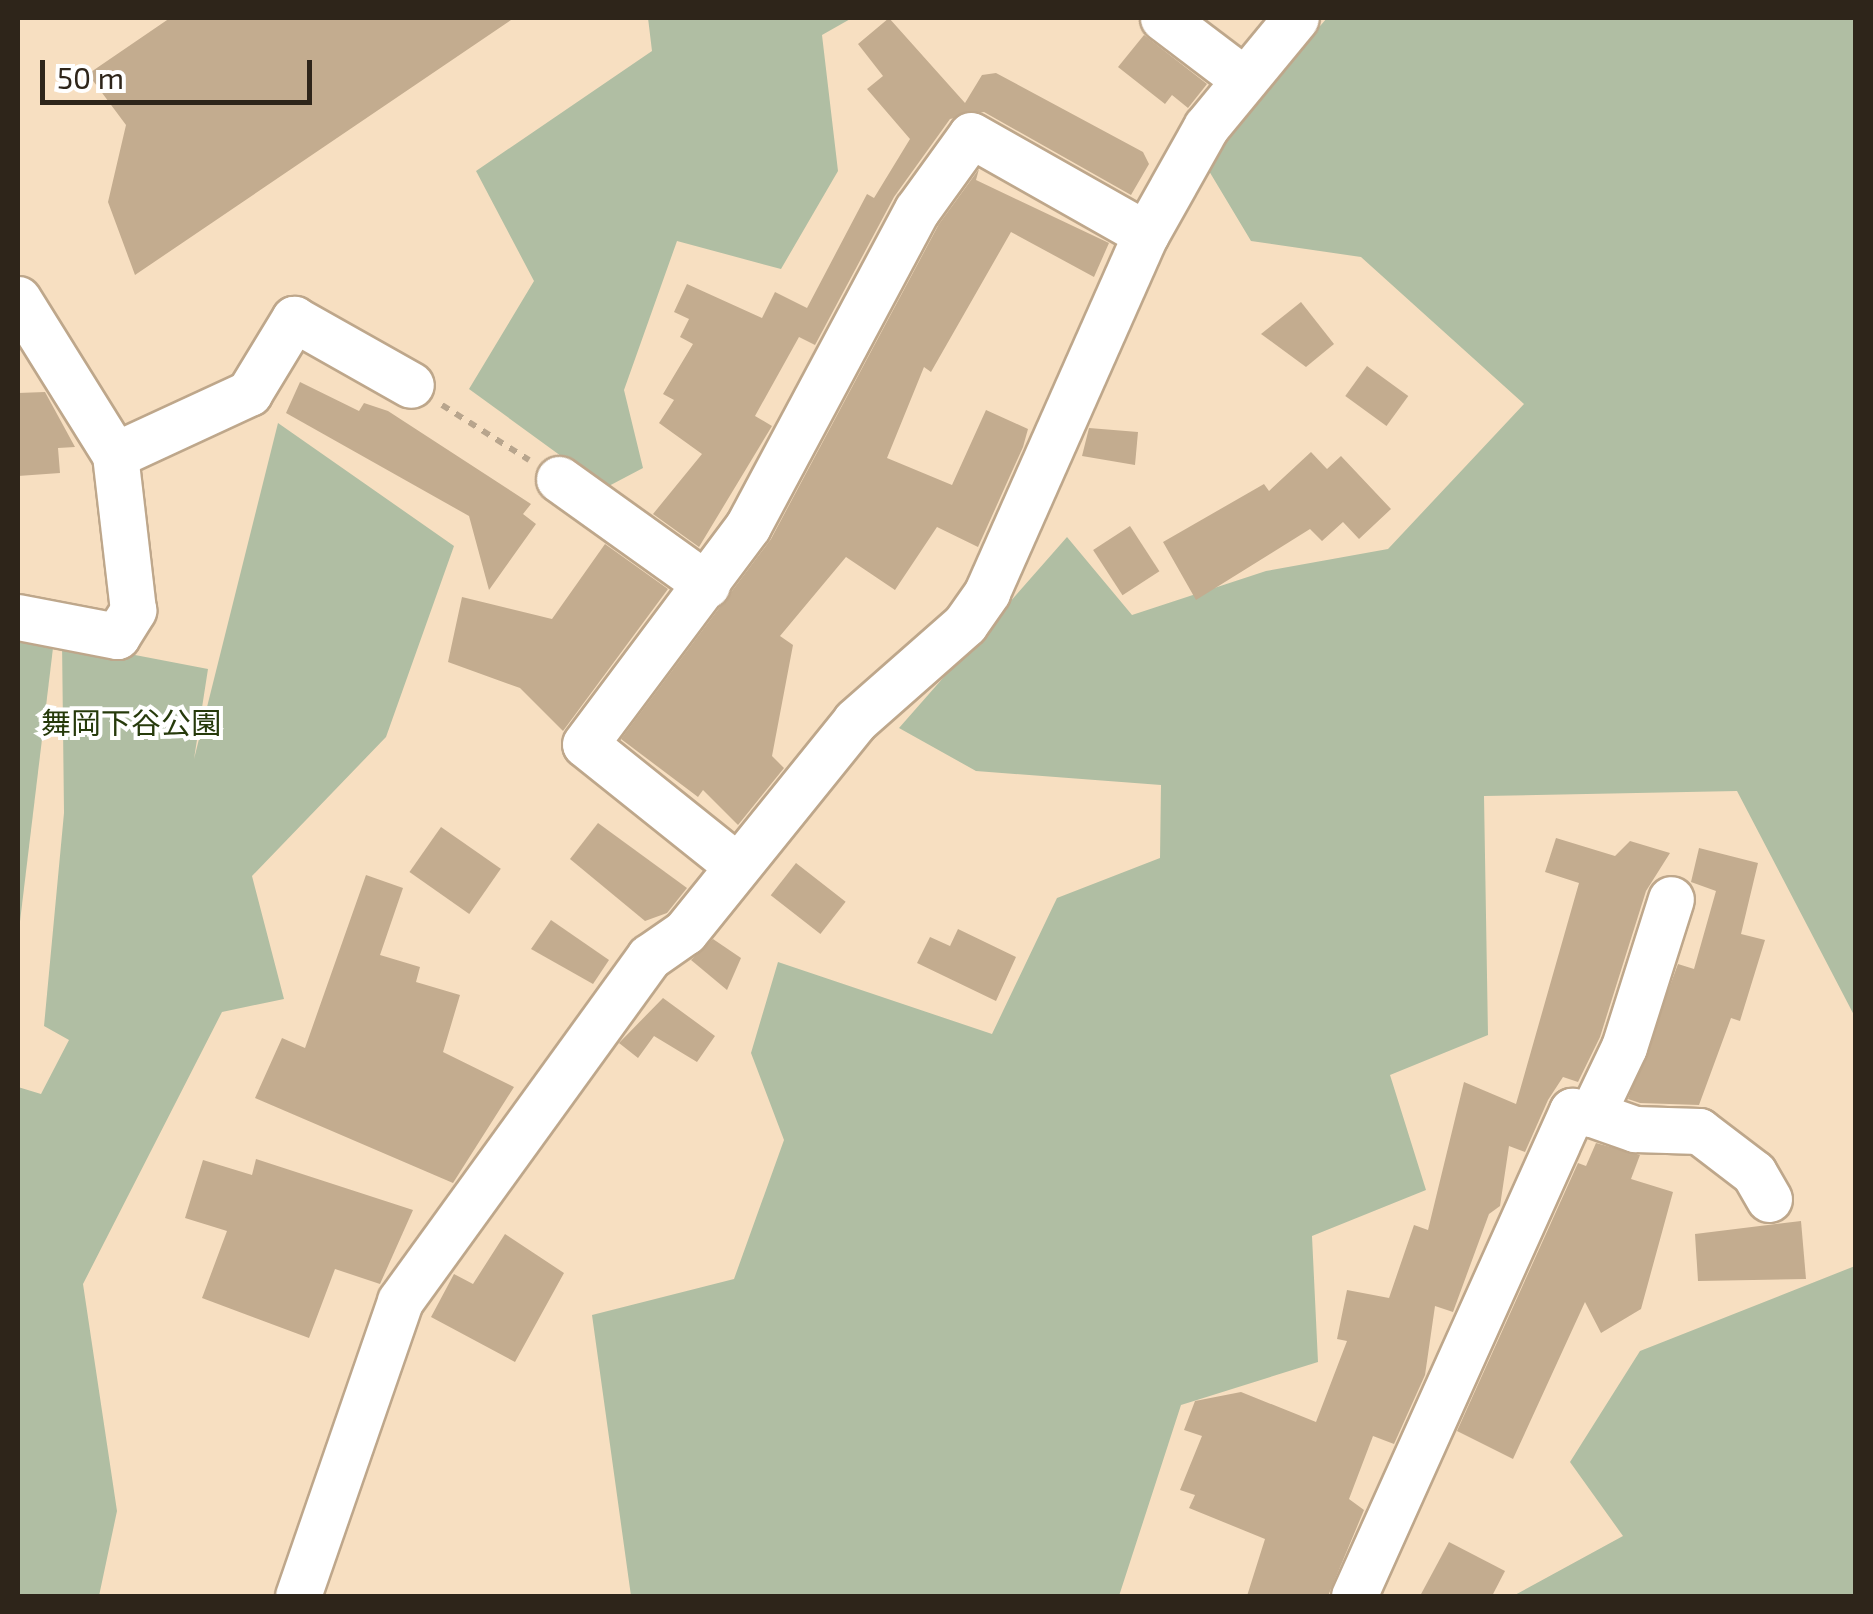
<!DOCTYPE html>
<html>
<head>
<meta charset="utf-8">
<style>
  body { margin:0 }
  #map { position:relative; width:1873px; height:1614px; overflow:hidden; background:#f7dfc1; font-family:"Exo 2","Noto Sans JP",sans-serif }
  div>[style] { position:absolute }
  .green>* { inset:0; background:#b0bea3 }
  .building>* { inset:0; background:#c3ac8f; transform-origin:0 0 }
  .path>* { height:6px; margin-top:-3px; transform-origin:0; background:repeating-linear-gradient(90deg,#b8a58d 0 8px,transparent 0 16px) }
  .roads { filter:drop-shadow(2px 0 #bea78b) drop-shadow(-2px 0 #bea78b) drop-shadow(0 2px #bea78b) drop-shadow(0 -2px #bea78b) }
  .minor>* { height:45px; margin:-22.5px; padding:0 22.5px; transform-origin:22.5px; border-radius:22.5px; background:#fff }
  span { translate:-50% -50%; white-space:nowrap; text-align:center; line-height:1.15; -webkit-text-stroke:8px #fff; paint-order:stroke }
  .park-label { font-size:30px; color:#263a0b }
  .frame { position:absolute; inset:0; border:20px solid #2e251a; pointer-events:none }
  .scale { position:absolute; left:40px; top:60px; width:272px; height:45px; box-sizing:border-box; border:5px solid #2e251a; border-top:0; padding-left:12px; font-size:30px; line-height:35px; white-space:nowrap; color:#2e251a; -webkit-text-stroke:8px #fff; paint-order:stroke }
</style>
</head>
<body>
<div id="map">
  <div class="green">
    <i style="clip-path:polygon(648px 18px,852px 18px,822px 35px,838px 171px,781px 269px,677px 241px,624px 390px,643px 468px,605px 488px,469px 389px,534px 281px,476px 171px,652px 51px)"></i>
    <i style="clip-path:polygon(1327px 18px,1855px 18px,1855px 1017px,1737px 791px,1484px 796px,1488px 1035px,1390px 1075px,1426px 1190px,1312px 1236px,1318px 1362px,1181px 1405px,1119px 1596px,631px 1596px,592px 1315px,734px 1279px,784px 1140px,751px 1053px,778px 962px,992px 1034px,1057px 898px,1160px 858px,1161px 785px,976px 771px,899px 728px,1067px 537px,1132px 615px,1266px 571px,1388px 549px,1524px 404px,1361px 257px,1251px 241px,1203px 161px)"></i>
    <i style="clip-path:polygon(278px 423px,454px 546px,386px 737px,252px 876px,284px 999px,222px 1012px,83px 1284px,117px 1511px,99px 1596px,18px 1596px,18px 1087px,41px 1094px,69px 1040px,44px 1026px,64px 813px,62px 641px,208px 669px,194px 759px)"></i>
    <i style="clip-path:polygon(18px 630px,53px 648px,18px 938px)"></i>
    <i style="clip-path:polygon(1855px 1266px,1855px 1596px,1513px 1596px,1623px 1536px,1570px 1462px,1640px 1351px)"></i>
  </div>
  <div class="building">
    <i style="clip-path:polygon(170px 18px,514px 18px,135px 275px,108px 202px,126px 125px,88px 74px)"></i>
    <i style="clip-path:polygon(889px 18px,965px 103px,982px 75px,996px 73px,1143px 152px,1149px 164px,1131px 195px,984px 112px,950px 119px,894px 197px,815px 345px,799px 337px,755px 416px,772px 426px,699px 547px,653px 514px,702px 454px,659px 423px,674px 400px,663px 394px,693px 344px,680px 337px,689px 319px,674px 312px,687px 284px,762px 318px,775px 292px,807px 308px,867px 194px,874px 198px,910px 139px,867px 89px,883px 76px,858px 44px)"></i>
    <i style="clip-path:polygon(1144px 35px,1207px 84px,1188px 108px,1172px 95px,1165px 104px,1118px 67px)"></i>
    <i style="clip-path:polygon(979px 169px,976px 180px,1109px 243px,1094px 277px,1011px 232px,931px 372px,924px 367px,887px 458px,952px 485px,986px 410px,1028px 429px,1023px 447px,978px 547px,937px 527px,895px 590px,846px 557px,780px 636px,793px 645px,772px 756px,784px 768px,738px 825px,703px 790px,698px 797px,621px 739px,771px 539px,939px 224px)"></i>
    <i style="clip-path:polygon(1301px 302px,1334px 344px,1306px 367px,1261px 334px)"></i>
    <i style="left:1367px;top:366px;width:51px;height:37px;rotate:36deg"></i>
    <i style="clip-path:polygon(300px 382px,359px 411px,364px 403px,388px 411px,531px 504px,523px 514px,536px 524px,489px 590px,469px 516px,286px 413px)"></i>
    <i style="clip-path:polygon(45px 392px,75px 447px,58px 448px,60px 473px,18px 476px,18px 393px)"></i>
    <i style="clip-path:polygon(1089px 428px,1138px 432px,1135px 465px,1082px 456px)"></i>
    <i style="clip-path:polygon(1311px 452px,1327px 469px,1341px 456px,1391px 509px,1359px 539px,1343px 522px,1322px 541px,1310px 529px,1196px 600px,1163px 542px,1264px 484px,1269px 491px)"></i>
    <i style="left:1130px;top:526px;width:54px;height:44px;rotate:57deg"></i>
    <i style="clip-path:polygon(605px 544px,668px 589px,563px 731px,520px 688px,448px 662px,462px 597px,552px 619px)"></i>
    <i style="clip-path:polygon(598px 823px,687px 888px,667px 913px,645px 921px,570px 859px)"></i>
    <i style="left:441px;top:827px;width:73px;height:55px;rotate:35deg"></i>
    <i style="clip-path:polygon(1556px 838px,1615px 856px,1630px 841px,1670px 853px,1646px 891px,1600px 1037px,1578px 1082px,1563px 1077px,1548px 1100px,1525px 1152px,1509px 1146px,1500px 1206px,1489px 1214px,1453px 1312px,1435px 1306px,1425px 1375px,1394px 1444px,1373px 1436px,1349px 1499px,1364px 1510px,1328px 1596px,1247px 1596px,1265px 1539px,1189px 1508px,1195px 1495px,1180px 1490px,1202px 1436px,1184px 1430px,1195px 1401px,1241px 1392px,1316px 1422px,1347px 1341px,1337px 1339px,1347px 1290px,1389px 1298px,1414px 1225px,1428px 1230px,1464px 1082px,1516px 1104px,1579px 883px,1545px 872px)"></i>
    <i style="clip-path:polygon(1699px 848px,1758px 863px,1741px 934px,1765px 940px,1740px 1021px,1731px 1018px,1699px 1105px,1640px 1103px,1628px 1099px,1678px 964px,1694px 969px,1716px 891px,1691px 882px)"></i>
    <i style="left:796px;top:863px;width:63px;height:41px;rotate:38deg"></i>
    <i style="clip-path:polygon(366px 875px,403px 888px,380px 955px,420px 967px,416px 982px,460px 995px,443px 1052px,514px 1087px,453px 1183px,255px 1098px,282px 1038px,305px 1048px)"></i>
    <i style="clip-path:polygon(551px 920px,609px 960px,593px 984px,531px 949px)"></i>
    <i style="clip-path:polygon(958px 929px,1016px 957px,996px 1001px,917px 963px,930px 937px,950px 946px)"></i>
    <i style="clip-path:polygon(713px 939px,741px 958px,727px 990px,691px 960px)"></i>
    <i style="clip-path:polygon(663px 998px,715px 1036px,697px 1062px,654px 1036px,638px 1058px,619px 1043px)"></i>
    <i style="clip-path:polygon(1596px 1143px,1640px 1155px,1631px 1179px,1673px 1192px,1641px 1309px,1601px 1333px,1585px 1302px,1513px 1459px,1457px 1431px,1578px 1163px,1586px 1166px)"></i>
    <i style="clip-path:polygon(256px 1159px,413px 1210px,380px 1284px,335px 1269px,309px 1338px,202px 1298px,227px 1231px,185px 1218px,203px 1160px,252px 1175px)"></i>
    <i style="clip-path:polygon(1801px 1221px,1806px 1279px,1698px 1281px,1695px 1234px)"></i>
    <i style="clip-path:polygon(505px 1234px,564px 1273px,515px 1362px,431px 1317px,454px 1274px,473px 1284px)"></i>
    <i style="clip-path:polygon(1449px 1542px,1505px 1571px,1492px 1596px,1420px 1596px)"></i>
  </div>
  <div class="path">
    <i style="left:442px;top:405px;width:103px;rotate:32.3deg"></i>
  </div>
  <div class="roads">
    <div class="minor">
      <i style="left:1163px;top:18px;width:98px;rotate:37.1deg"></i>
      <i style="left:18px;top:299px;width:184px;rotate:58.1deg"></i>
      <i style="left:115px;top:455px;width:148px;rotate:-24.8deg"></i>
      <i style="left:249px;top:393px;width:87px;rotate:-58.7deg"></i>
      <i style="left:294px;top:319px;width:134px;rotate:29.4deg"></i>
      <i style="left:559px;top:479px;width:182px;rotate:35.6deg"></i>
      <i style="left:18px;top:617px;width:101px;rotate:10.9deg"></i>
      <i style="left:117px;top:636px;width:31px;rotate:-58deg"></i>
      <i style="left:133px;top:610px;width:156px;rotate:-96.6deg"></i>
      <i style="left:736px;top:865px;width:193px;rotate:-141.3deg"></i>
      <i style="left:585px;top:744px;width:272px;rotate:-53.2deg"></i>
      <i style="left:748px;top:526px;width:358px;rotate:-61.9deg"></i>
      <i style="left:917px;top:210px;width:92px;rotate:-54.2deg"></i>
      <i style="left:971px;top:135px;width:201px;rotate:29.5deg"></i>
      <i style="left:1592px;top:1114px;width:46px;rotate:19.2deg"></i>
      <i style="left:1635px;top:1129px;width:64px;rotate:1.8deg"></i>
      <i style="left:1699px;top:1131px;width:69px;rotate:37.4deg"></i>
      <i style="left:1754px;top:1173px;width:30px;rotate:60deg"></i>
      <i style="left:298px;top:1596px;width:312px;rotate:-70.9deg"></i>
      <i style="left:400px;top:1301px;width:425px;rotate:-54.1deg"></i>
      <i style="left:649px;top:957px;width:44px;rotate:-34.8deg"></i>
      <i style="left:685px;top:932px;width:271px;rotate:-51.1deg"></i>
      <i style="left:855px;top:721px;width:147px;rotate:-41.4deg"></i>
      <i style="left:965px;top:624px;width:39px;rotate:-55deg"></i>
      <i style="left:987px;top:592px;width:392px;rotate:-66.1deg"></i>
      <i style="left:1146px;top:234px;width:123px;rotate:-60.7deg"></i>
      <i style="left:1206px;top:127px;width:141px;rotate:-50.5deg"></i>
      <i style="left:1354px;top:1596px;width:532px;rotate:-65.8deg"></i>
      <i style="left:1572px;top:1111px;width:20px;rotate:9deg"></i>
      <i style="left:1592px;top:1114px;width:74px;rotate:-64.5deg"></i>
      <i style="left:1624px;top:1047px;width:155px;rotate:-72.4deg"></i>
    </div>
  </div>
  <div class="park-label">
    <span style="left:131px;top:722px">舞岡下谷公園</span>
  </div>
  <div class="frame"></div>
  <div class="scale">50 m</div>
</div>
</body>
</html>
